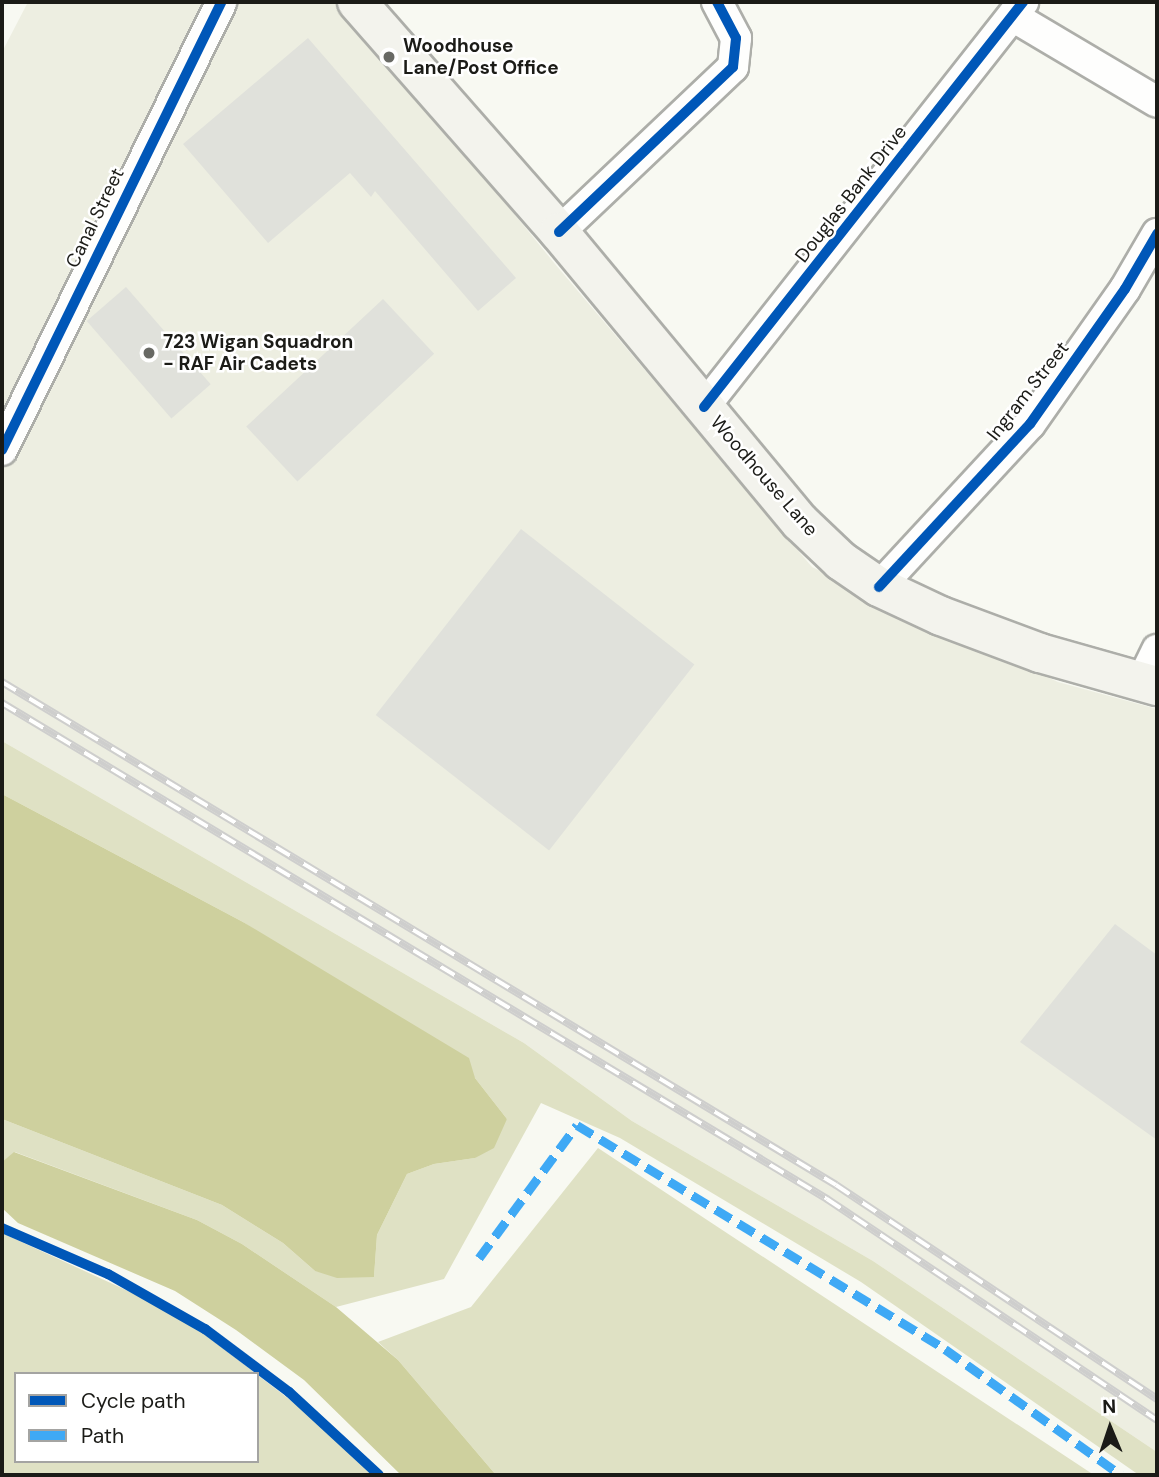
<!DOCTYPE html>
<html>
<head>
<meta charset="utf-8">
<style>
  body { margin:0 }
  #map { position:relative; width:1159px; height:1477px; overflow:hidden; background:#f8f9f2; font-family:"DM Sans",sans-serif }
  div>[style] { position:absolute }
  .built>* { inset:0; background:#edeee1 }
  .green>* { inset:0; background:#dfe1c4 }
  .water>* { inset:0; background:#ced09e }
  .building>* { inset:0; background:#e0e1db; transform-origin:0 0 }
  .roads { filter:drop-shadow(2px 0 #adaea9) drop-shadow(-2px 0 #adaea9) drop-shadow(0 2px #adaea9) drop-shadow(0 -2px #adaea9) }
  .street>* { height:30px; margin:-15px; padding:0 15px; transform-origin:15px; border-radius:15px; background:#fefefd }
  .secondary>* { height:38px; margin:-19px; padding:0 19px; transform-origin:19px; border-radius:19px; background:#f3f3ed }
  .rail>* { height:8px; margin-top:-4px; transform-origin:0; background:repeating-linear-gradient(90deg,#fff 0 16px,#cececd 0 32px); box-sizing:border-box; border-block:2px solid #cececd }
  .quiet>* { height:9px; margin-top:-4.5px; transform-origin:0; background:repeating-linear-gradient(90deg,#3fa9f5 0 18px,transparent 0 27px) }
  .cycleway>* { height:10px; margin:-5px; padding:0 5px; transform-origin:5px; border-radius:5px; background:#0057b8 }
  .dots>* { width:19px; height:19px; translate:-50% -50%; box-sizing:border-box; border:4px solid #fff; border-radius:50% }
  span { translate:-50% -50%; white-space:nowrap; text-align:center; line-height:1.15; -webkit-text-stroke:5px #fff; paint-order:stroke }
  .poi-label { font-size:19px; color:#1b1b17; font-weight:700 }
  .left { translate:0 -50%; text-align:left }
  .street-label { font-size:19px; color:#1b1b17 }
  .frame { position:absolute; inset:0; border:4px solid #1b1b17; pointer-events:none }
  .legend { position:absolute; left:14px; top:1372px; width:245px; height:91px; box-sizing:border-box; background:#fff; border:2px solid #a4a4a2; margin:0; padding:9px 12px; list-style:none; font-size:21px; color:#1b1b17 }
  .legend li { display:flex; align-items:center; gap:14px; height:35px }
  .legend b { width:35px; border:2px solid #a4a4a2 }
  .north { position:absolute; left:1075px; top:1393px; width:70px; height:70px; -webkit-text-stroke:5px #fff; paint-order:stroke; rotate:358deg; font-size:19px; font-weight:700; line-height:28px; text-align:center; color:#1b1b17 }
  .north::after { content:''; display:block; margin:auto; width:24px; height:32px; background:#1b1b17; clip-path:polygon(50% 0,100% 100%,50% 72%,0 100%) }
</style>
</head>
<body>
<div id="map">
  <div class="built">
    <i style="clip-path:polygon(28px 2px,342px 2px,555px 264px,812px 567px,1058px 682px,1157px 709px,1157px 1452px,873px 1261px,632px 1121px,524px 1043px,2px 741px,2px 52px)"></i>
  </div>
  <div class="green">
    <i style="clip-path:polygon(2px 741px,524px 1043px,632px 1121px,873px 1261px,1157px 1452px,1157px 1475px,1139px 1475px,861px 1282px,620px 1138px,541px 1103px,444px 1279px,336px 1307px,242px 1244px,197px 1220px,15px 1152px,2px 1162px,2px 1119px,222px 1205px,283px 1243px,315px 1271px,374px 1277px,377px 1235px,407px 1174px,434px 1164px,475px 1158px,507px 1119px,475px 1078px,243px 922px,2px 794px)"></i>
    <i style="clip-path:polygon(598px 1148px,1094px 1475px,496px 1475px,398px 1360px,378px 1342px,471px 1307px)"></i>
    <i style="clip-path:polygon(evenodd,2px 1233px,152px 1302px,203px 1333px,319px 1422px,372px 1475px,2px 1475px,2px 1233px,16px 1374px,257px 1374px,257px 1461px,16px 1461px,16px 1374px)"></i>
  </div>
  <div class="water">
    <i style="clip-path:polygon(2px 794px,243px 922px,469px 1058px,475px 1078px,507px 1119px,494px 1148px,475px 1158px,434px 1164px,407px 1174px,377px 1235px,374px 1277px,337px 1278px,315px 1271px,283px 1243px,222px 1205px,2px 1119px)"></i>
    <i style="clip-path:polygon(14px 1152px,197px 1220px,242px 1244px,336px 1307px,398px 1360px,496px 1475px,401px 1475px,304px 1380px,236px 1330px,175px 1291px,18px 1223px,2px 1208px,2px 1162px)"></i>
  </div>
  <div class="building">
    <i style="clip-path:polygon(308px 38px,516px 278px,478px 311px,375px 191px,371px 197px,350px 173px,268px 243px,183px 144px)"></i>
    <i style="left:126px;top:287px;width:129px;height:52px;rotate:49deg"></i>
    <i style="left:383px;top:299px;width:75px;height:187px;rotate:47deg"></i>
    <i style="left:521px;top:529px;width:220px;height:236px;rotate:38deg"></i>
    <i style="clip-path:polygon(1115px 924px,1157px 955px,1157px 1140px,1020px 1042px)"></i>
  </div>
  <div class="roads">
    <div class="street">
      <i style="left:1014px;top:17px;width:166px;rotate:30.7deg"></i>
      <i style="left:559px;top:232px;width:240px;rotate:-43.5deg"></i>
      <i style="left:733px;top:67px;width:29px;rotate:-84deg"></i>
      <i style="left:736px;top:38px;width:41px;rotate:-117.8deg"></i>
      <i style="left:704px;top:407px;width:516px;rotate:-51.77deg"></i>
      <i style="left:2px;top:450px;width:499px;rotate:-63.9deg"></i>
      <i style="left:879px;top:587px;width:222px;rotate:-47.2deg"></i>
      <i style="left:1030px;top:424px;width:165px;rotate:-54.9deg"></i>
      <i style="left:1125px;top:289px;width:64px;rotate:-59.8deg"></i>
      <i style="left:1141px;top:683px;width:37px;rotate:-64deg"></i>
    </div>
    <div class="secondary">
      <i style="left:357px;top:2px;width:306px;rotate:48.7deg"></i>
      <i style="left:559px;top:232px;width:377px;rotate:50.3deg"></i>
      <i style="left:800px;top:522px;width:57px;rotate:43.6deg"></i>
      <i style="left:841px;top:561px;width:46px;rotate:34.4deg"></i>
      <i style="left:879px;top:587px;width:68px;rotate:25.1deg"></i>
      <i style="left:941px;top:616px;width:106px;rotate:20.5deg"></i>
      <i style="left:1040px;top:653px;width:122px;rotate:15.8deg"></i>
    </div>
  </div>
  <div class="rail">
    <i style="left:2px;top:682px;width:974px;rotate:31.09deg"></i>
    <i style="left:836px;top:1185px;width:386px;rotate:33.7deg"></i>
    <i style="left:2px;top:703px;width:963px;rotate:31.01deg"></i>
    <i style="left:827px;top:1199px;width:397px;rotate:33.8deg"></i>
  </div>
  <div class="quiet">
    <i style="left:479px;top:1258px;width:165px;rotate:-53.6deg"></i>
    <i style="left:577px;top:1125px;width:431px;rotate:31.3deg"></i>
    <i style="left:945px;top:1349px;width:216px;rotate:35.6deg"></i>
  </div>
  <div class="cycleway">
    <i style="left:559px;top:232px;width:240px;rotate:-43.5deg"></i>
    <i style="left:733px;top:67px;width:29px;rotate:-84deg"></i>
    <i style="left:736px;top:38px;width:41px;rotate:-117.8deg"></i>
    <i style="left:704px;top:407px;width:516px;rotate:-51.77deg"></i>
    <i style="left:2px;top:450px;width:499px;rotate:-63.9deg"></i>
    <i style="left:879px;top:587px;width:222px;rotate:-47.2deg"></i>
    <i style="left:1030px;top:424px;width:165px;rotate:-54.9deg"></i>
    <i style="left:1125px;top:289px;width:64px;rotate:-59.8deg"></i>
    <i style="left:2px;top:1228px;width:116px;rotate:23.5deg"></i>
    <i style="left:108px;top:1274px;width:112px;rotate:29.6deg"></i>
    <i style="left:205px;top:1329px;width:105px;rotate:36.9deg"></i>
    <i style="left:289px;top:1392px;width:122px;rotate:42.7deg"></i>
  </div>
  <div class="dots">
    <i style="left:389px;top:57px;background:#686964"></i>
    <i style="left:149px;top:353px;background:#686964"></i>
  </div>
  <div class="poi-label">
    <span class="left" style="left:403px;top:57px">Woodhouse<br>Lane/Post Office</span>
    <span class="left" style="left:163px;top:353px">723 Wigan Squadron<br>- RAF Air Cadets</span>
  </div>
  <div class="street-label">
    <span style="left:851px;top:194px;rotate:-52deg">Douglas Bank Drive</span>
    <span style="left:95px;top:218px;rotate:-64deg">Canal Street</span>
    <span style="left:1028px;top:391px;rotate:-52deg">Ingram Street</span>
    <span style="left:764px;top:476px;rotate:49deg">Woodhouse Lane</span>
  </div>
  <div class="frame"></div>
  <ul class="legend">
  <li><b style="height:9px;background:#0057b8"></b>Cycle path</li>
  <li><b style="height:9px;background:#3fa9f5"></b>Path</li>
  </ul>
  <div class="north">N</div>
</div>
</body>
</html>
